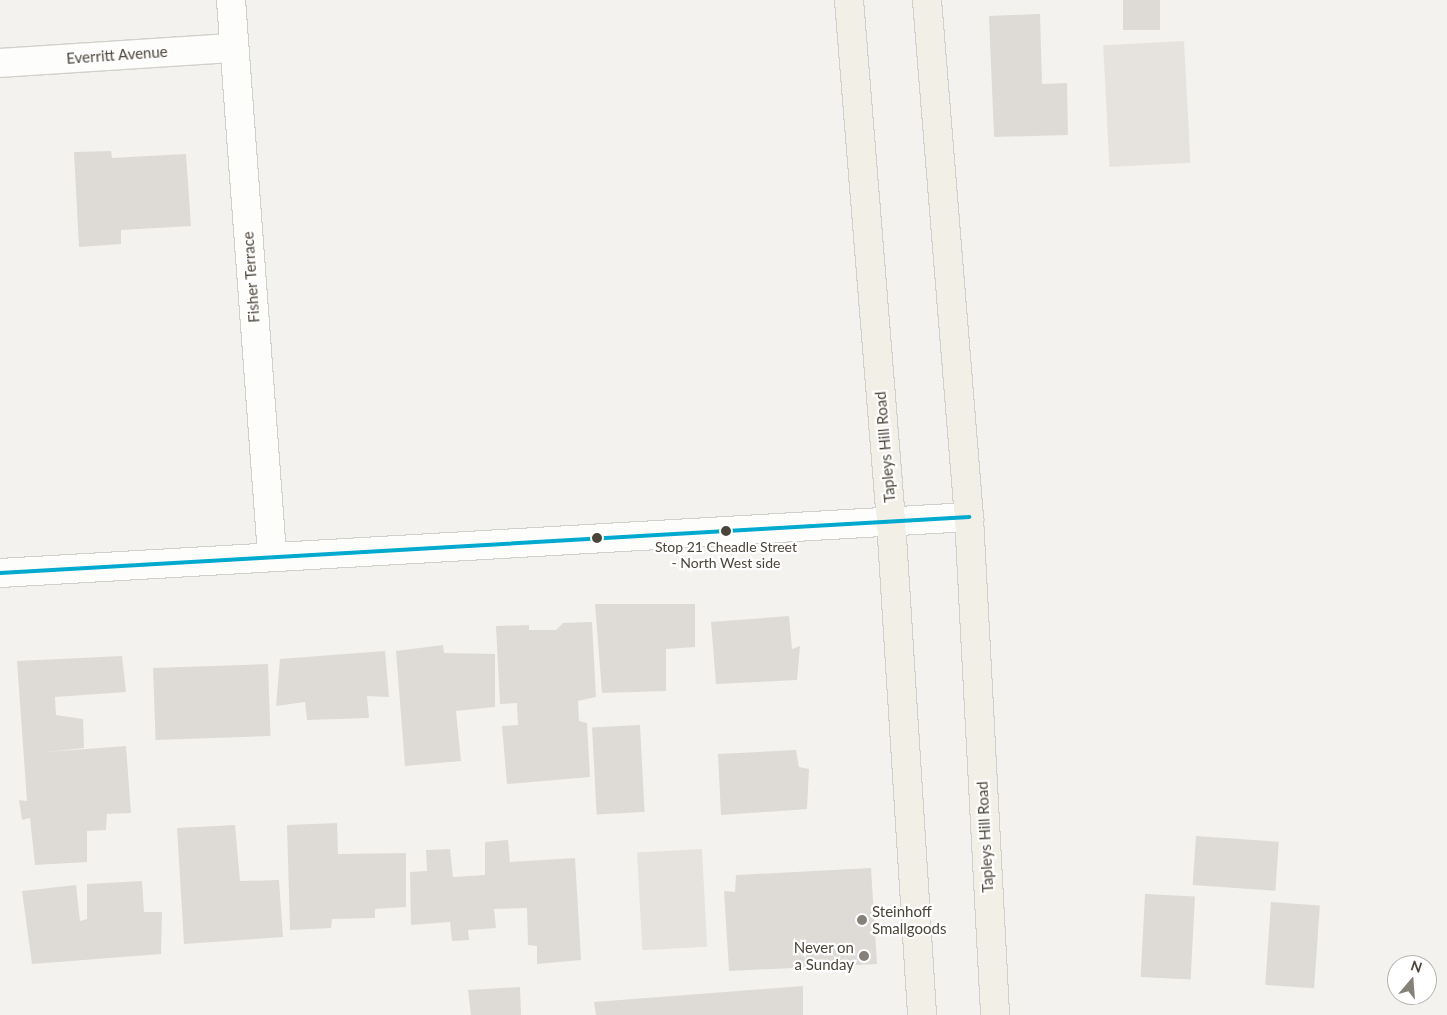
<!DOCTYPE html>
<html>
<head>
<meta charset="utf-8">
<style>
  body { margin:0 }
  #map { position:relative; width:1447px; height:1015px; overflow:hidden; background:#f4f2ee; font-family:Lato,sans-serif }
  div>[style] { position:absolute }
  .parking>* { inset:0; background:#e6e3df; transform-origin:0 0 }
  .building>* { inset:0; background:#dedbd6; transform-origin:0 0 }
  .roads { filter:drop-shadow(1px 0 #d2d0cb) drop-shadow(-1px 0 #d2d0cb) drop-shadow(0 1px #d2d0cb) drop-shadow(0 -1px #d2d0cb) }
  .street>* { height:28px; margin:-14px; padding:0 14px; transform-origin:14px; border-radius:14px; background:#fdfdfc }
  .primary>* { height:28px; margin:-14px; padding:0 14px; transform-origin:14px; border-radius:14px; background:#f2efe6 }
  .bus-1>* { height:4px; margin:-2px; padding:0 2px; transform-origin:2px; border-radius:2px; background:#00a9ce }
  .dots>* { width:14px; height:14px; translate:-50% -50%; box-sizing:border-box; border:2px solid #fff; border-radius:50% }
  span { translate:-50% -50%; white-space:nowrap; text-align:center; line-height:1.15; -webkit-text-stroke:4.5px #fff; paint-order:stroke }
  .bus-label { font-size:14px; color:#4b4439 }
  .street-label { font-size:15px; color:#4b4439 }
  .poi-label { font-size:15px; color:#4b4439 }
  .left { translate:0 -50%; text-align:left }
  .right { translate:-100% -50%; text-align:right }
  .north { position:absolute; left:1387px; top:955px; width:50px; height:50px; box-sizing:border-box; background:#fff; border:1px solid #b7b4b0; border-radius:50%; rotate:18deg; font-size:14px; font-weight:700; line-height:20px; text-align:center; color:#4b4439 }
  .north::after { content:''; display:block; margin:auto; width:18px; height:22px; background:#868178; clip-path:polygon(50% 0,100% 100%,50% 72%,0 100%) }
</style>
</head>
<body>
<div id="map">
  <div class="parking">
    <i style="left:1184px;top:41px;width:122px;height:81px;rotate:87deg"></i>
    <i style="left:702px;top:849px;width:98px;height:65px;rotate:87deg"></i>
  </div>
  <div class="building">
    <i style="left:1123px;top:0;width:37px;height:30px"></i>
    <i style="clip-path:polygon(1040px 14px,1042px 84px,1067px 83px,1068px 135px,994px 137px,989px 16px)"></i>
    <i style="clip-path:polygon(111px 151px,112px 158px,186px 154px,191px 226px,121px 230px,121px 244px,79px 247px,74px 152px)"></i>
    <i style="clip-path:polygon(595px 604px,695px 604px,695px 647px,666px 649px,666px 691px,602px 693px)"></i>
    <i style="clip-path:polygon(789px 616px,792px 649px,800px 646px,797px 680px,716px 684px,711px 622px)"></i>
    <i style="clip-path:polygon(592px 622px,596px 697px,578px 701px,579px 721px,587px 723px,590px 777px,507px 784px,502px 726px,518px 725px,517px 703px,500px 704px,496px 626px,529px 625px,529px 630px,556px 630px,563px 623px)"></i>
    <i style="clip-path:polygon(443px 645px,444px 653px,495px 654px,495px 707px,456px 711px,461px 761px,405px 766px,396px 651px)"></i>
    <i style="clip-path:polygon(385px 651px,389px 697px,367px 696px,369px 718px,307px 720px,305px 702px,276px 706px,280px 659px)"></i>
    <i style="clip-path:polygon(122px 656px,126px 692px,55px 697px,56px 715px,83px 719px,84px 748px,46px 752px,126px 746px,131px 813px,107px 814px,106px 830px,87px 831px,87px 862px,35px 865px,30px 818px,22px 820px,19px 800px,27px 801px,17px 661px)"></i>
    <i style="left:268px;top:664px;width:72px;height:115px;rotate:88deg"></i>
    <i style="left:640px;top:725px;width:87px;height:48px;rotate:87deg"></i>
    <i style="clip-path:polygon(796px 750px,799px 767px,809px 769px,807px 809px,721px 815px,718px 754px)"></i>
    <i style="clip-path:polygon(337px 823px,338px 854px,406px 853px,406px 907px,375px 909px,375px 918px,332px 919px,331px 928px,290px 930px,287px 825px)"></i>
    <i style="clip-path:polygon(235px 825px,240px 881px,279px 880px,283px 937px,184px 944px,177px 828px)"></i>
    <i style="left:1196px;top:836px;width:83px;height:49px;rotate:4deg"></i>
    <i style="clip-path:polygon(508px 840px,510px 862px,575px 858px,581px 960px,537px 964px,537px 946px,528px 945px,527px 908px,494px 909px,496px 928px,468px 930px,469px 940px,452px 941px,450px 922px,411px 925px,410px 872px,427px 871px,426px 850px,450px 849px,453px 877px,485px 875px,485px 842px)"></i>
    <i style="clip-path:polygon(871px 868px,877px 964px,729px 971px,724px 891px,735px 892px,736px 875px)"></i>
    <i style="clip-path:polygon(142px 881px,144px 912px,162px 912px,161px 954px,32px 964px,22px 891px,76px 885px,80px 921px,87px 919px,87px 884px)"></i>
    <i style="left:1145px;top:894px;width:50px;height:83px;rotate:3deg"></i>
    <i style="left:1271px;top:902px;width:49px;height:83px;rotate:4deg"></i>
    <i style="clip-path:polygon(803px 986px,803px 1015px,596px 1015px,594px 1002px)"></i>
    <i style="clip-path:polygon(520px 987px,521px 1015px,471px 1015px,468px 990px)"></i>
  </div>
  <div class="roads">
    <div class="street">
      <i style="left:231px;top:0;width:556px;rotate:85.77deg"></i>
      <i style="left:0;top:63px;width:233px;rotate:-3.7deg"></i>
      <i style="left:0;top:573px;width:971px;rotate:-3.31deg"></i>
    </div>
    <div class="primary">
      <i style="left:849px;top:0;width:523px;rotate:85.39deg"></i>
      <i style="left:891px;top:521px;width:495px;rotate:86.4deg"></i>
      <i style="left:927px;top:0;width:519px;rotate:85.36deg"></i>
      <i style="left:969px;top:517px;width:499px;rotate:87deg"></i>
    </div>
  </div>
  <div class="bus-1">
    <i style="left:0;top:573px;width:971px;rotate:-3.31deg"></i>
  </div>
  <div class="dots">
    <i style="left:726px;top:531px;background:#4b4439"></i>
    <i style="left:597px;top:538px;background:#4b4439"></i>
    <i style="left:862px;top:920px;background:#868178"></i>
    <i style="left:864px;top:956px;background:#868178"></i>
  </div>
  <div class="bus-label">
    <span style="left:726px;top:555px">Stop 21 Cheadle Street<br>- North West side</span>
  </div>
  <div class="street-label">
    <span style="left:117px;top:55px;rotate:-4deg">Everritt Avenue</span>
    <span style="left:251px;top:277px;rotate:-94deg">Fisher Terrace</span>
    <span style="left:885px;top:447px;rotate:-95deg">Tapleys Hill Road</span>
    <span style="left:985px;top:837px;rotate:-93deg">Tapleys Hill Road</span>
  </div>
  <div class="poi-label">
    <span class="left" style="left:872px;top:920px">Steinhoff<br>Smallgoods</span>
    <span class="right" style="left:854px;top:956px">Never on<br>a Sunday</span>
  </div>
  <div class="north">N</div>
</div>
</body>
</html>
